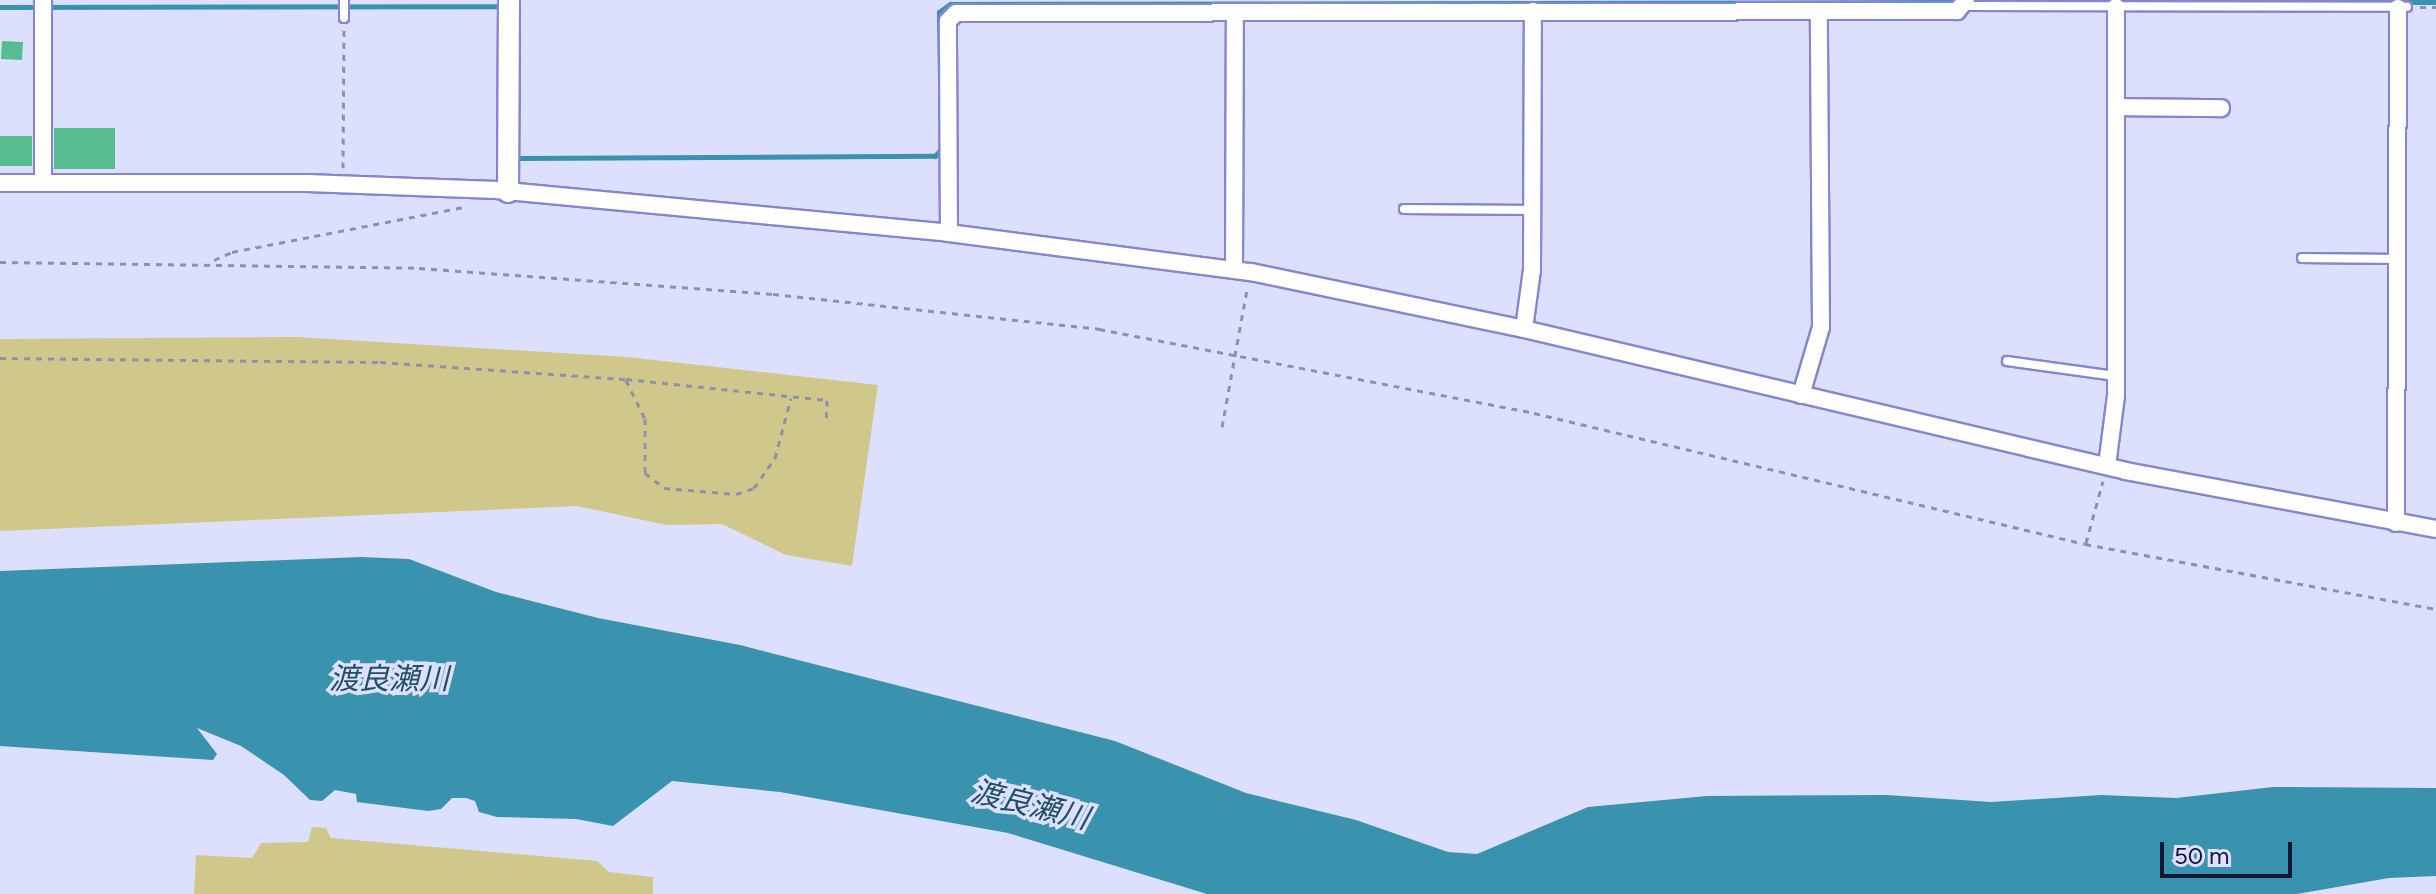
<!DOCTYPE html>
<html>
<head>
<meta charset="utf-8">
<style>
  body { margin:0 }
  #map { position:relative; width:2436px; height:894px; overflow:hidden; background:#dddffe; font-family:Figtree,"Noto Sans JP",sans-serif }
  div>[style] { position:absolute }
  .green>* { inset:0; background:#cfc88a }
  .water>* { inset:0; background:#3993af }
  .stream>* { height:5px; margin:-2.5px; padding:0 2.5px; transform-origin:2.5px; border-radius:2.5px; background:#3993af }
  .building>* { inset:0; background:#57bd91; transform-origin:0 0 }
  .path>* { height:3px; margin-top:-1.5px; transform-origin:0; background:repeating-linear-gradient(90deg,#8f90ae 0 6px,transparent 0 12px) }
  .roads { filter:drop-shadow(2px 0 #8686cf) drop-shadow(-2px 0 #8686cf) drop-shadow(0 2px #8686cf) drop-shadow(0 -2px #8686cf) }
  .service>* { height:8px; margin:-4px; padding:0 4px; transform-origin:4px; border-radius:4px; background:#fff }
  .minor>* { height:16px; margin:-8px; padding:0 8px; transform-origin:8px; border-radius:8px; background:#fff }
  .tertiary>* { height:20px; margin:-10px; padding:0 10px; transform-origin:10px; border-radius:10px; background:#fff }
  span { translate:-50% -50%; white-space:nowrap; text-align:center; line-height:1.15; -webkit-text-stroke:7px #dddffe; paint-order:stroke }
  .water-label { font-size:30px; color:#205161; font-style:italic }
  .scale { position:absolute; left:2160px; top:842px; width:132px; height:36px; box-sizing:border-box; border:4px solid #171632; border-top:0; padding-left:10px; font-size:24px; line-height:28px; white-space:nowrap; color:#171632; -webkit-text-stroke:6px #dddffe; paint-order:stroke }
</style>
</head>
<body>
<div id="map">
  <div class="green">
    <i style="clip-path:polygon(297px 337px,627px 357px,878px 385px,852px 566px,786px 555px,722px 524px,667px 525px,577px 506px,0 531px,0 339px)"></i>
    <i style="clip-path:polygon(312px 827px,326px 828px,331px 838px,597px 861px,609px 872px,653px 877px,653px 894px,194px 894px,196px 855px,252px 858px,261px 843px,308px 842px)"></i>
  </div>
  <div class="water">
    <i style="clip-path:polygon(361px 557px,409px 559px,496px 592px,598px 618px,740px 645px,1115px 741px,1246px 793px,1356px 820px,1448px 852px,1477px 854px,1588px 807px,1707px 796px,1887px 795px,1991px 802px,2101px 795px,2176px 798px,2273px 787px,2436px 788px,2436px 876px,2389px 878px,2297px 894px,1207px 894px,1008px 833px,780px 792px,672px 781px,613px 826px,576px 819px,497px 817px,479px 812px,475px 801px,466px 798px,452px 798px,441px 809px,428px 811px,357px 802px,356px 794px,335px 790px,322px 801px,310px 800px,284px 775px,241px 746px,197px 728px,217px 754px,213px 760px,0 746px,0 571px)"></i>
  </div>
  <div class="stream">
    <i style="left:1983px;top:2px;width:453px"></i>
    <i style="left:0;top:7px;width:497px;rotate:-0.1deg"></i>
    <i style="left:940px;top:79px;width:67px;rotate:-90.9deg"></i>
    <i style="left:939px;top:12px;width:14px;rotate:-36deg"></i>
    <i style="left:950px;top:4px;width:1002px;rotate:-0.11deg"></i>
    <i style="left:519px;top:158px;width:416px;rotate:-0.3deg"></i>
    <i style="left:935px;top:156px;width:9px;rotate:-49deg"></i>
  </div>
  <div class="building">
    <i style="left:2px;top:41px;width:21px;height:18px;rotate:3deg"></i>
    <i style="left:54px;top:128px;width:61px;height:41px"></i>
    <i style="left:32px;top:136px;width:30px;height:32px;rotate:90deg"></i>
  </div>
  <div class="path">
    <i style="left:2420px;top:7px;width:16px"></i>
    <i style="left:343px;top:168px;width:140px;rotate:-89.6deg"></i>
    <i style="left:214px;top:260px;width:20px;rotate:-24deg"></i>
    <i style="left:232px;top:252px;width:236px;rotate:-11deg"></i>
    <i style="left:0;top:262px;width:419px;rotate:0.8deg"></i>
    <i style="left:419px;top:268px;width:355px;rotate:4.2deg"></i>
    <i style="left:773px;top:294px;width:328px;rotate:6.1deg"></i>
    <i style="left:1099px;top:329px;width:443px;rotate:10.9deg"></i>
    <i style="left:1534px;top:413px;width:566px;rotate:13.37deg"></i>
    <i style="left:2085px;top:544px;width:357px;rotate:10.5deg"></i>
    <i style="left:0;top:358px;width:380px;rotate:0.6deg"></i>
    <i style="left:380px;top:362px;width:247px;rotate:4deg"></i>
    <i style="left:626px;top:379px;width:202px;rotate:6deg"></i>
    <i style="left:827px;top:400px;width:23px;rotate:92deg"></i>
    <i style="left:626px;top:380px;width:43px;rotate:64deg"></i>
    <i style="left:645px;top:419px;width:54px;rotate:90deg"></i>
    <i style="left:645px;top:473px;width:24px;rotate:38deg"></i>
    <i style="left:664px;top:488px;width:72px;rotate:4.8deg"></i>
    <i style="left:736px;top:494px;width:19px;rotate:-18deg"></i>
    <i style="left:754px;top:488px;width:37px;rotate:-55deg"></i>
    <i style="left:775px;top:458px;width:62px;rotate:-75.1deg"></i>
    <i style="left:1222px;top:427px;width:140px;rotate:-79.7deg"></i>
    <i style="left:2086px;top:543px;width:64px;rotate:-74.7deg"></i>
  </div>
  <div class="roads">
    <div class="service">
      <i style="left:1965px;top:6px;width:442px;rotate:0.1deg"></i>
      <i style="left:344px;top:18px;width:18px;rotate:-90deg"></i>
      <i style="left:1404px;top:209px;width:128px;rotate:0.4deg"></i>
      <i style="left:2302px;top:258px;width:95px;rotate:0.6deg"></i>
      <i style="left:2007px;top:361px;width:109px;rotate:7.9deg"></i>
    </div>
    <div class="minor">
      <i style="left:2117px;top:107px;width:104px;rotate:0.6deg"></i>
      <i style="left:43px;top:182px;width:182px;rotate:-90deg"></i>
      <i style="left:0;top:183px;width:307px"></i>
      <i style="left:307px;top:183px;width:189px;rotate:2.1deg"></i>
      <i style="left:496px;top:190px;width:455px;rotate:5.4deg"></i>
      <i style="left:949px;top:233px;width:305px;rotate:7.4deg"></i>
      <i style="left:1251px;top:272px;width:279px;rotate:11.8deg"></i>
      <i style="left:1524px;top:329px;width:619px;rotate:13.27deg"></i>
      <i style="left:2126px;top:471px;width:315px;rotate:10.6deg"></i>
      <i style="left:949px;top:233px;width:212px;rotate:-90.3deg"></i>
      <i style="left:948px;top:21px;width:11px;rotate:-45deg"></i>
      <i style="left:956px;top:13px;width:1001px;rotate:-0.11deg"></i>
      <i style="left:1957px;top:11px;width:14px;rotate:-51deg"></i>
      <i style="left:1234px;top:270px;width:258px;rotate:-89.8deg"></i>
      <i style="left:1524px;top:329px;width:60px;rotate:-82.3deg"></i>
      <i style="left:1532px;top:270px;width:259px;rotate:-89.8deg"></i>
      <i style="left:1801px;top:395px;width:71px;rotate:-73.6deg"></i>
      <i style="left:1821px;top:327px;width:316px;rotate:-90.4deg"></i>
      <i style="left:2107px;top:466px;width:71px;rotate:-82.7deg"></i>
      <i style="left:2116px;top:396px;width:389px;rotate:-90deg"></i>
      <i style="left:2396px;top:523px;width:515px;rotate:-89.78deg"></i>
    </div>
    <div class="tertiary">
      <i style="left:508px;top:192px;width:192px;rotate:-89.7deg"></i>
    </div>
  </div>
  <div class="water-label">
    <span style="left:389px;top:679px">渡良瀬川</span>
    <span style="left:1030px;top:805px;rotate:14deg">渡良瀬川</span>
  </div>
  <div class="scale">50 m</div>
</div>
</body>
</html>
